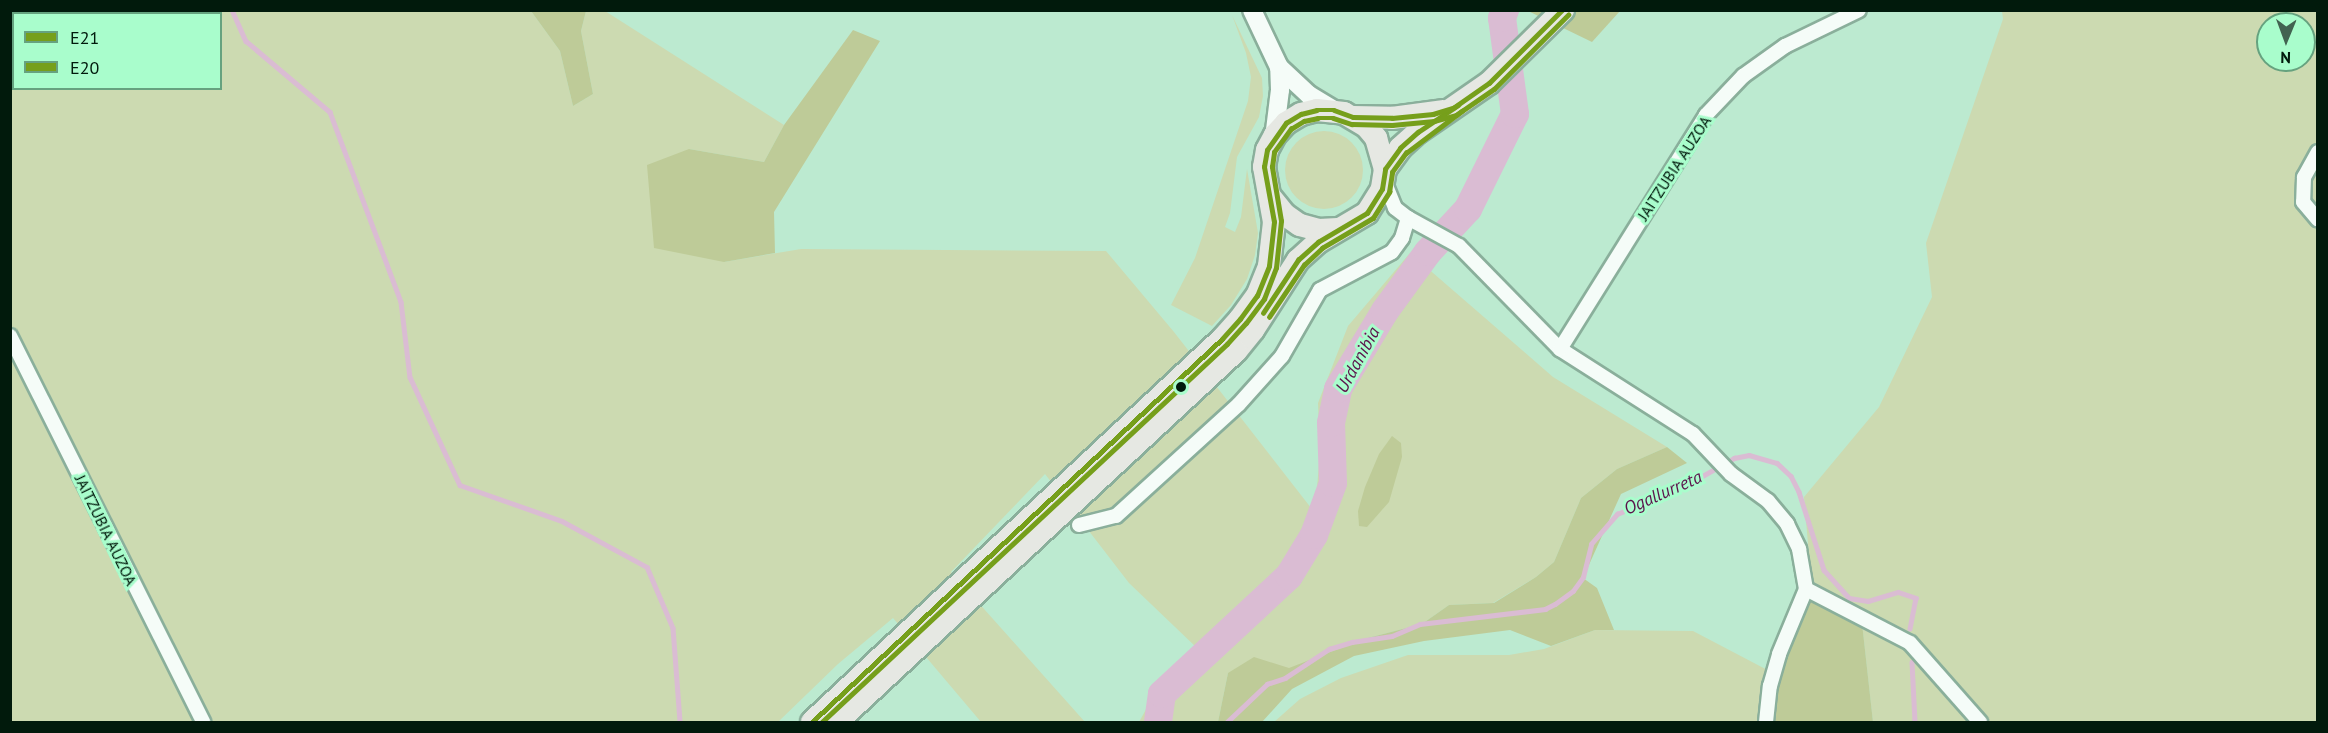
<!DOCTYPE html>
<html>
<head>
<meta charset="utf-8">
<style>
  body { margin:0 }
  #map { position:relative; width:2328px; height:733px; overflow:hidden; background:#bcead0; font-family:"PT Sans",sans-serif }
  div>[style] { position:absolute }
  .green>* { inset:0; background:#ccdab1 }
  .round { border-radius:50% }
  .forest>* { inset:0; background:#becb98 }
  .stream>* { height:4.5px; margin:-2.25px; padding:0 2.25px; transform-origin:2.25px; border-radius:2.25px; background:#dabcd3 }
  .river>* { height:28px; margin:-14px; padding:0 14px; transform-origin:14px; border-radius:14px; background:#dabcd3 }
  .roads { filter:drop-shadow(2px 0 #8aaf9b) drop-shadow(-2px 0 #8aaf9b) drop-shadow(0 2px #8aaf9b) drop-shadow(0 -2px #8aaf9b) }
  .minor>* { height:14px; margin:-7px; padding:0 7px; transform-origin:7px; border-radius:7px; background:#f5fcf8 }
  .tertiary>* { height:18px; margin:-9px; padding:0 9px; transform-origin:9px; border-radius:9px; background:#f5fcf8 }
  .primary>* { height:22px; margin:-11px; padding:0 11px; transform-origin:11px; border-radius:11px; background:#e6e8e3 }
  .bus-1>* { height:4.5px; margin:-2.25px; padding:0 2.25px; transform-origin:2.25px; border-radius:2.25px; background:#769f1b }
  .bus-2>* { height:4.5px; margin:-2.25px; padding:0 2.25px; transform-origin:2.25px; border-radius:2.25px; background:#769f1b }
  .dots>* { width:16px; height:16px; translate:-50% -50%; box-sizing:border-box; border:3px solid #a9fdcc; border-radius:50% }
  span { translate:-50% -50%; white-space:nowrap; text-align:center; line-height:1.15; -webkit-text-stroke:6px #a9fdcc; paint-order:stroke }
  .street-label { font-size:16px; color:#011a0c }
  .water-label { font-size:18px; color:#5b124b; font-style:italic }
  .frame { position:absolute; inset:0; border:12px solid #011a0c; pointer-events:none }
  .legend { position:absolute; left:12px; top:12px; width:210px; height:78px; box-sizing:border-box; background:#a9fdcc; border:2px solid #66a27f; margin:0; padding:8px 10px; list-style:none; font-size:18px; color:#011a0c }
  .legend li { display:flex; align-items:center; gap:12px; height:30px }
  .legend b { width:30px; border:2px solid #66a27f }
  .north { position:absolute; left:2256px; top:12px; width:60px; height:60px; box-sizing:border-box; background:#a9fdcc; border:2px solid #66a27f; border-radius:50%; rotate:181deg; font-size:16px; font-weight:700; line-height:24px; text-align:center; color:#011a0c }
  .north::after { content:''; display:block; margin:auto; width:21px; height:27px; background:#426351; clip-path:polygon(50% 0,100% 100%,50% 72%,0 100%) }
</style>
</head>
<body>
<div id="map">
  <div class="green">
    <i style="clip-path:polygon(evenodd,10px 11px,531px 11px,560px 51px,573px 106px,593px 94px,581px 31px,586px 11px,605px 11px,784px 125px,764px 162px,689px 149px,724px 262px,801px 249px,1106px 251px,1174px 332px,1315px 513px,1320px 451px,1318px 403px,1348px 326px,1410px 253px,1553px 377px,1667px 447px,1617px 469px,1581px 498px,1554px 562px,1536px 577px,1493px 603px,1449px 605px,1422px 624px,1364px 639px,1289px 669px,1228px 673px,1218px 722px,1139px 722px,1154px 695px,1197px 648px,1129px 583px,1045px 474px,951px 572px,1085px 722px,981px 722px,893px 618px,838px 664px,778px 722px,11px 722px,10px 11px,14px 14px,220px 14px,220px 88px,14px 88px,14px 14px)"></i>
    <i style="clip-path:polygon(evenodd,2002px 11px,2317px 11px,2317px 722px,1873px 722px,1861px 614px,1812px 591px,1804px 497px,1879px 407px,1932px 297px,1926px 243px,2003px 19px,2002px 11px,2268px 24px,2304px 24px,2304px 60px,2268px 60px,2268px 24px)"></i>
    <i style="clip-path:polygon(1232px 15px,1262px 78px,1263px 96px,1259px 117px,1237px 157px,1230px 213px,1225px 227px,1235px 232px,1241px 217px,1247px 169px,1258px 233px,1255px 255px,1247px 279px,1231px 305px,1212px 326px,1171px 305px,1195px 258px,1248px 101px,1251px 77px,1246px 53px)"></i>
    <i class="round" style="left:1285px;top:131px;width:78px;height:78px"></i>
    <i style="clip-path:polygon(1595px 630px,1693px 631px,1775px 674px,1775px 722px,1274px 722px,1300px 699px,1341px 678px,1408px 655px,1509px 655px,1544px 649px)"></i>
  </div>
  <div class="forest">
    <i style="clip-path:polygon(1526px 10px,1620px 11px,1592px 42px)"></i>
    <i style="clip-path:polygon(531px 11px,586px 11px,581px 31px,593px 94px,573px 106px,560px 51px)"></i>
    <i style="clip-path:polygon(853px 30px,880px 41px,774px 212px,775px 253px,724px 262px,654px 248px,647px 165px,689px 149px,764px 162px,784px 125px)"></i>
    <i style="clip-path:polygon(1392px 436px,1401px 443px,1402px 457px,1389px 502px,1367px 527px,1359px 526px,1358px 511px,1365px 487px,1379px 454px)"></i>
    <i style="clip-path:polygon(1667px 447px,1687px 463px,1621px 494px,1583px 578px,1597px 588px,1614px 630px,1595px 630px,1551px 646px,1510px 630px,1424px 641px,1354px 656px,1292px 689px,1262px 722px,1218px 722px,1228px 673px,1254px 657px,1289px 668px,1364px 639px,1422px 624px,1449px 605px,1494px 603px,1536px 577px,1554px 562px,1581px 498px,1617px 469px)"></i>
    <i style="clip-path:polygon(1812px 591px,1861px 614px,1873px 722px,1775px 722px,1775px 674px)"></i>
  </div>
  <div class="stream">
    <i style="left:232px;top:10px;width:34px;rotate:66deg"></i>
    <i style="left:246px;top:41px;width:110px;rotate:40.2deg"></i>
    <i style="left:330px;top:112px;width:203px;rotate:69.5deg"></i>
    <i style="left:401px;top:302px;width:76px;rotate:83.2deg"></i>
    <i style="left:410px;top:377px;width:119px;rotate:65.2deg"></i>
    <i style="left:460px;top:485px;width:108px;rotate:19.4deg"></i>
    <i style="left:562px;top:521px;width:97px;rotate:28.4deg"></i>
    <i style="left:647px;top:567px;width:66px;rotate:66.9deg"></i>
    <i style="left:673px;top:628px;width:94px;rotate:85.7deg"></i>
    <i style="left:1912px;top:662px;width:60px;rotate:87.1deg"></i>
    <i style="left:1227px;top:722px;width:55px;rotate:-43.5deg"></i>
    <i style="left:1267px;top:684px;width:19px;rotate:-18deg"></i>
    <i style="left:1285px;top:678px;width:53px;rotate:-33.4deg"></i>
    <i style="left:1329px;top:649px;width:24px;rotate:-17deg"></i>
    <i style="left:1352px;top:642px;width:40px;rotate:-8.5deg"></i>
    <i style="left:1392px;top:636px;width:30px;rotate:-23deg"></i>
    <i style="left:1420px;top:624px;width:126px;rotate:-6.8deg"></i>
    <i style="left:1545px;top:609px;width:11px;rotate:-27deg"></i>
    <i style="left:1555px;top:604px;width:22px;rotate:-36deg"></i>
    <i style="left:1573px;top:591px;width:17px;rotate:-54deg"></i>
    <i style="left:1583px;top:577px;width:34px;rotate:-76deg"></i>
    <i style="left:1591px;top:544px;width:40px;rotate:-49deg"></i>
    <i style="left:1617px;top:514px;width:71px;rotate:-22.2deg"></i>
    <i style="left:1683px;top:487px;width:59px;rotate:-29.6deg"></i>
    <i style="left:1734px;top:458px;width:15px;rotate:-11deg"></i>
    <i style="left:1749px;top:455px;width:29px;rotate:16deg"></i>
    <i style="left:1777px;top:463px;width:19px;rotate:43deg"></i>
    <i style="left:1791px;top:476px;width:18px;rotate:63deg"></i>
    <i style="left:1799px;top:492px;width:82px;rotate:72.2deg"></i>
    <i style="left:1824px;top:570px;width:38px;rotate:48deg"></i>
    <i style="left:1849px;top:598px;width:19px;rotate:9deg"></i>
    <i style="left:1868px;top:601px;width:31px;rotate:-17deg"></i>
    <i style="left:1898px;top:592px;width:19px;rotate:18deg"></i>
    <i style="left:1916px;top:598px;width:31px;rotate:101deg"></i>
  </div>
  <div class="river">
    <i style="left:1158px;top:722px;width:28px;rotate:-82deg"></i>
    <i style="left:1162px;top:694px;width:173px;rotate:-42.9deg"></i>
    <i style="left:1289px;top:576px;width:48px;rotate:-58.6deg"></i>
    <i style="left:1314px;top:535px;width:55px;rotate:-69.9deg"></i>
    <i style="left:1333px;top:483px;width:60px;rotate:-91.9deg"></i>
    <i style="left:1331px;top:423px;width:35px;rotate:-78deg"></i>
    <i style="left:1338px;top:389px;width:91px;rotate:-58.9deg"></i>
    <i style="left:1385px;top:311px;width:73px;rotate:-53.9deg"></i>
    <i style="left:1428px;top:252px;width:59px;rotate:-47.1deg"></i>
    <i style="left:1468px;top:209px;width:106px;rotate:-63.7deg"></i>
    <i style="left:1515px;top:114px;width:97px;rotate:-97.7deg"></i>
    <i style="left:1502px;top:18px;width:9px;rotate:-69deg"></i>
  </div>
  <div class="roads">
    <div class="minor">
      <i style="left:2318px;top:152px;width:29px;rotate:119deg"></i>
      <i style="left:2304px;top:177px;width:25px;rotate:92deg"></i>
      <i style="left:2303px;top:202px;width:23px;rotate:50deg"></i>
      <i style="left:1385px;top:183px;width:27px;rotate:68deg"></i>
      <i style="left:1395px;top:208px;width:16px;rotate:38deg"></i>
      <i style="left:1408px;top:218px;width:58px;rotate:28.8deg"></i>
      <i style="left:1459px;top:246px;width:144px;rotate:45.6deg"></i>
      <i style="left:1560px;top:349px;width:158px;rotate:32.6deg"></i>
      <i style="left:1693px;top:434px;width:55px;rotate:46.5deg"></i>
      <i style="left:1731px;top:474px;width:46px;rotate:36.1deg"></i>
      <i style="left:1768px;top:501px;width:30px;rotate:50deg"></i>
      <i style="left:1787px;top:524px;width:28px;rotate:64deg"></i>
      <i style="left:1799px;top:549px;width:41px;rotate:80.1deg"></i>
      <i style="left:1806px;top:589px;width:117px;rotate:27.4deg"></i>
      <i style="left:1910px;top:643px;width:106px;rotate:48.5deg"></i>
      <i style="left:10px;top:336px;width:432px;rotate:63.4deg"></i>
      <i style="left:1560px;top:349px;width:276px;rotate:-58deg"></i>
      <i style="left:1706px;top:115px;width:54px;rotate:-46.5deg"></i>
      <i style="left:1743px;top:76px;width:52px;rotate:-35.5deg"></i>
      <i style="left:1785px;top:46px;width:82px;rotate:-25.9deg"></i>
      <i style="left:1079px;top:525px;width:38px;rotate:-14deg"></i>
      <i style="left:1116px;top:516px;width:166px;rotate:-42.3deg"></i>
      <i style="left:1239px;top:404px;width:64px;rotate:-48.1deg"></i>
      <i style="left:1282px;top:356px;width:76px;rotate:-60.1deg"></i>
      <i style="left:1320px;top:290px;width:81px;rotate:-27.8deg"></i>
      <i style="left:1392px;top:252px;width:17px;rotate:-54deg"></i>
      <i style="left:1402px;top:238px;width:21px;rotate:-73deg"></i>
      <i style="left:1766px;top:722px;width:36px;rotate:-84deg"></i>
      <i style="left:1770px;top:686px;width:33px;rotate:-74deg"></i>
      <i style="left:1779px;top:654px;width:70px;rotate:-67.4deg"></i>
    </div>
    <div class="tertiary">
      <i style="left:1252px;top:10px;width:63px;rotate:64.7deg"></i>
      <i style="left:1279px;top:67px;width:41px;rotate:43deg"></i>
      <i style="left:1309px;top:95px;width:29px;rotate:31deg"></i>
      <i style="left:1274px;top:138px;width:48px;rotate:-82.9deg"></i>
      <i style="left:1280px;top:90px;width:23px;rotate:-92deg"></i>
    </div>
    <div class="primary">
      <i style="left:1353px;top:117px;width:39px;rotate:1deg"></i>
      <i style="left:1392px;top:118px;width:51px;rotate:-7.8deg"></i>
      <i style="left:1385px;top:169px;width:26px;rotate:-54deg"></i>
      <i style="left:1400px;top:148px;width:24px;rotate:-42deg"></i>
      <i style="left:1418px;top:132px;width:86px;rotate:-34.6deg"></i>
      <i style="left:1489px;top:83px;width:104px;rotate:-44.6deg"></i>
      <i style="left:1272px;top:199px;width:19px;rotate:51deg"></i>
      <i style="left:1284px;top:214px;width:19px;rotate:35deg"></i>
      <i style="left:1300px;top:225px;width:20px;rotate:15deg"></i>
      <i style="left:1319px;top:230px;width:19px;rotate:-3deg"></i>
      <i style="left:812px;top:722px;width:561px;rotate:-43.05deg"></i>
      <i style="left:1222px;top:339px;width:27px;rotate:-48deg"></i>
      <i style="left:1240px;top:319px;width:29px;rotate:-54deg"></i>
      <i style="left:1257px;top:296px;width:32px;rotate:-68deg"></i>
      <i style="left:1269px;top:266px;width:44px;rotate:-83.5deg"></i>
      <i style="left:1274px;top:222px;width:56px;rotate:-100.3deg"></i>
      <i style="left:1264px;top:167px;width:17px;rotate:-80deg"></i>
      <i style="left:1267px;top:150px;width:17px;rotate:-62deg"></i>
      <i style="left:1275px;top:135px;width:16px;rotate:-47deg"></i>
      <i style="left:1286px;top:123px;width:17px;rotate:-31deg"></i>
      <i style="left:1301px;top:114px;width:16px;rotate:-14deg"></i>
      <i style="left:1317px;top:110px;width:27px;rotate:6deg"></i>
      <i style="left:1344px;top:113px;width:26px;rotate:31deg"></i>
      <i style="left:1366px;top:126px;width:16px;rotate:50deg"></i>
      <i style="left:1376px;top:138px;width:32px;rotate:74deg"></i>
      <i style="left:1385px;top:169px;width:20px;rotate:99deg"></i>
      <i style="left:1382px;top:189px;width:28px;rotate:122deg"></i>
      <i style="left:1367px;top:213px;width:57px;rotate:149.4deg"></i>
      <i style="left:1318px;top:242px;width:27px;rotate:138deg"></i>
      <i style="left:1298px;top:260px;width:83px;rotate:122.7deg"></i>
      <i style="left:1253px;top:330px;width:27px;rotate:129deg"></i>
      <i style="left:1236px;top:351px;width:545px;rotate:137.08deg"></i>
    </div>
  </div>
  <div class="bus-1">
    <i style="left:1263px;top:313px;width:64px;rotate:-56.6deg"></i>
    <i style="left:1298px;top:260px;width:27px;rotate:-42deg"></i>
    <i style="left:1318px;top:242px;width:57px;rotate:-30.6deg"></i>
    <i style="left:1367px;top:213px;width:28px;rotate:-58deg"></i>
    <i style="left:1382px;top:189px;width:20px;rotate:-81deg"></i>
    <i style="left:1385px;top:169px;width:26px;rotate:-54deg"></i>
    <i style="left:1400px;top:148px;width:24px;rotate:-42deg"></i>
    <i style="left:1418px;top:132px;width:48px;rotate:-34deg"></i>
    <i style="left:812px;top:722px;width:561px;rotate:-43.05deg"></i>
    <i style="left:1222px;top:339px;width:27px;rotate:-48deg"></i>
    <i style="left:1240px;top:319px;width:29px;rotate:-54deg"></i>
    <i style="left:1257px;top:296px;width:32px;rotate:-68deg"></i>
    <i style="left:1269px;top:266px;width:44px;rotate:-83.5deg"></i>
    <i style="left:1274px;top:222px;width:56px;rotate:-100.3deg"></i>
    <i style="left:1264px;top:167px;width:17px;rotate:-80deg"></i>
    <i style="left:1267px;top:150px;width:33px;rotate:-55deg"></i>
    <i style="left:1286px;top:123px;width:17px;rotate:-31deg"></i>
    <i style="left:1301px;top:114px;width:16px;rotate:-14deg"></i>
    <i style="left:1317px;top:110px;width:17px"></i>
    <i style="left:1334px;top:110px;width:20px;rotate:20deg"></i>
    <i style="left:1353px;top:117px;width:39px;rotate:1deg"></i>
    <i style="left:1392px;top:118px;width:41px;rotate:-5.6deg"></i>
    <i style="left:1433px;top:114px;width:21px;rotate:-17deg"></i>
    <i style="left:1453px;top:108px;width:44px;rotate:-34.8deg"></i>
    <i style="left:1489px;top:83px;width:103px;rotate:-45deg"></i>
  </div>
  <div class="bus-2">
    <i style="left:1269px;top:317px;width:63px;rotate:-56.1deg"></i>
    <i style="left:1304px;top:265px;width:25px;rotate:-43deg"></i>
    <i style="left:1322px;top:248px;width:59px;rotate:-30.5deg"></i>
    <i style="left:1373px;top:218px;width:31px;rotate:-58deg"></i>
    <i style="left:1389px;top:192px;width:20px;rotate:-81deg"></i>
    <i style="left:1392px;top:172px;width:24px;rotate:-54deg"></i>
    <i style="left:1406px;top:153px;width:70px;rotate:-36.9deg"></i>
    <i style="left:822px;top:722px;width:554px;rotate:-43.03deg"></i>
    <i style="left:1227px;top:344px;width:28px;rotate:-48deg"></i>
    <i style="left:1246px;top:323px;width:30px;rotate:-53deg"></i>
    <i style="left:1264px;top:299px;width:33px;rotate:-69deg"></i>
    <i style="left:1276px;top:268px;width:47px;rotate:-83.9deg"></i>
    <i style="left:1281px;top:221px;width:55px;rotate:-99.5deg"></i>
    <i style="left:1272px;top:167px;width:15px;rotate:-82deg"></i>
    <i style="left:1274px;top:152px;width:29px;rotate:-54deg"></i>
    <i style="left:1291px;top:129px;width:15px;rotate:-32deg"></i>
    <i style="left:1304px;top:121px;width:14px;rotate:-12deg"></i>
    <i style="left:1318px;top:118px;width:15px"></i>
    <i style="left:1333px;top:118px;width:20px;rotate:18deg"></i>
    <i style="left:1352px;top:124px;width:40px;rotate:1.4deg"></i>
    <i style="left:1392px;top:125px;width:42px;rotate:-5.4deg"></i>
    <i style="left:1434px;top:121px;width:23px;rotate:-15deg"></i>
    <i style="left:1456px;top:115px;width:46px;rotate:-34.4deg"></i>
    <i style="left:1494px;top:89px;width:105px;rotate:-45deg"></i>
  </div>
  <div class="dots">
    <i style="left:1181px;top:387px;background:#011a0c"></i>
  </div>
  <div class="street-label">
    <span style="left:1674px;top:168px;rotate:-57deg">JAITZUBIA AUZOA</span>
    <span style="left:106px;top:530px;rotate:64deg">JAITZUBIA AUZOA</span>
  </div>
  <div class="water-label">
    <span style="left:1358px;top:360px;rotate:-61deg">Urdanibia</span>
    <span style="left:1663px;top:493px;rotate:-24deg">Ogallurreta</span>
  </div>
  <div class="frame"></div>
  <ul class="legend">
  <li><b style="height:8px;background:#769f1b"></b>E21</li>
  <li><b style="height:8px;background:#769f1b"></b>E20</li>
  </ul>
  <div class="north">N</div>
</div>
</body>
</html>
